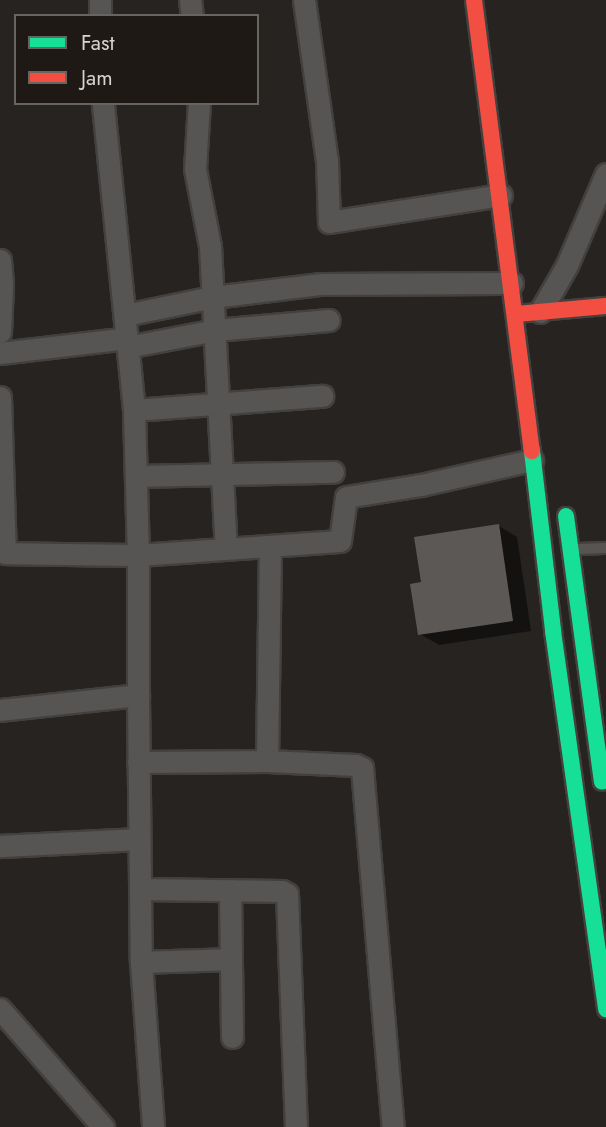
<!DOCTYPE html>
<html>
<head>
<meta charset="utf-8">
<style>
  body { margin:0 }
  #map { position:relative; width:606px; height:1127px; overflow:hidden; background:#262320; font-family:Jost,sans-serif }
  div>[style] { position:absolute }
  .shadow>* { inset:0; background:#0007 }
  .building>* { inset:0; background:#5b5856 }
  .roads { filter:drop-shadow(2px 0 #43403e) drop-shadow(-2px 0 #43403e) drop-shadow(0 2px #43403e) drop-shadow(0 -2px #43403e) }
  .lane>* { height:10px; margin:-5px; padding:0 5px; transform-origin:5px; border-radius:5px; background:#575554 }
  .street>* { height:21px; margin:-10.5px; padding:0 10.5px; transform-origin:10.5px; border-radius:10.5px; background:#575554 }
  .fast>* { height:16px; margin:-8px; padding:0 8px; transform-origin:8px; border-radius:8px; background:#16e098 }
  .jam>* { height:16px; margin:-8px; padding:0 8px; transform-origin:8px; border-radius:8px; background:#f24e42 }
  span { translate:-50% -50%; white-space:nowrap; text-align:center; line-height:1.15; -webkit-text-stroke:7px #1e1915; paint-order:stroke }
  .legend { position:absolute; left:14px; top:14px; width:245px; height:91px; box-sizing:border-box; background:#1e1915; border:2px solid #686460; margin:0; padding:9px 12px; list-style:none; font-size:21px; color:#d7d4d1 }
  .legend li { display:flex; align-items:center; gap:14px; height:35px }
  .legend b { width:35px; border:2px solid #686460 }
</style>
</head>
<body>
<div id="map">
  <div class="shadow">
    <i style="clip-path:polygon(499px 526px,517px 537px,531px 631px,439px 645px,420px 634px,423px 584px)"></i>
  </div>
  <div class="building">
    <i style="clip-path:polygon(499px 524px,513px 621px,418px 635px,410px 584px,421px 582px,414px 537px)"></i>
  </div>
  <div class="roads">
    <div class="lane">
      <i style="left:577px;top:549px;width:29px;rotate:-2deg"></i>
    </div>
    <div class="street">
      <i style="left:100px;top:0;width:16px;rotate:90deg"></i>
      <i style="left:190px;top:0;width:16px;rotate:83deg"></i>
      <i style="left:304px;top:0;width:163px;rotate:81.9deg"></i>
      <i style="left:327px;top:161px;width:61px;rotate:88.1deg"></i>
      <i style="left:329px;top:222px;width:174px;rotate:-8.9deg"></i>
      <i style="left:199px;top:103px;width:66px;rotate:93.5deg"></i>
      <i style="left:195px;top:169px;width:78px;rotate:79deg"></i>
      <i style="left:210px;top:246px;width:303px;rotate:87deg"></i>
      <i style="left:0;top:260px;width:25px;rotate:85deg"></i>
      <i style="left:2px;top:285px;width:47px;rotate:92.4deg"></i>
      <i style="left:540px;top:312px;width:54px;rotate:-60.1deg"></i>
      <i style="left:567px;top:265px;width:99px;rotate:-66.8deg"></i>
      <i style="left:125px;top:315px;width:90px;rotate:-11.6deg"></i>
      <i style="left:213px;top:297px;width:109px;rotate:-6.9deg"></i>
      <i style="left:321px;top:284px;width:191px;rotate:-0.3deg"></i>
      <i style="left:127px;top:347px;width:90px;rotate:-10.9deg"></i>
      <i style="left:215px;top:330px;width:114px;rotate:-5deg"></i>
      <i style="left:0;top:353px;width:128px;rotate:-6.7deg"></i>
      <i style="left:0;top:397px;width:156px;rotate:88.2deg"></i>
      <i style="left:5px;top:553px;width:133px;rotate:0.9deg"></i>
      <i style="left:138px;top:555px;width:145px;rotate:-91.6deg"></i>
      <i style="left:134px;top:410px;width:309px;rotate:-95.8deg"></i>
      <i style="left:134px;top:410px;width:189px;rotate:-4.3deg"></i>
      <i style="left:136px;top:476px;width:197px;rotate:-1.2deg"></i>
      <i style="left:138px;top:695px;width:267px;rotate:89.4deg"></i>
      <i style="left:141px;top:962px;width:165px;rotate:85.8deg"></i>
      <i style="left:0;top:710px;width:139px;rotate:-6.2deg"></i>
      <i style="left:138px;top:695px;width:140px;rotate:-90deg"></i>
      <i style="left:138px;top:555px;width:202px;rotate:-4deg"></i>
      <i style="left:340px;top:541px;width:44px;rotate:-82.2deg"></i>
      <i style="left:346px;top:497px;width:76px;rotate:-9.1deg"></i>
      <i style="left:421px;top:485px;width:114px;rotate:-12.7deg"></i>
      <i style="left:267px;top:761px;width:215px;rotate:-89.2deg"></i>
      <i style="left:138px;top:762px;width:129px;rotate:-0.4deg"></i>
      <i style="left:267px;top:761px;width:89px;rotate:2.6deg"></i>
      <i style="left:356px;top:765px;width:7px;rotate:27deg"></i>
      <i style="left:362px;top:768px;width:360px;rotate:85.1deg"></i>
      <i style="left:0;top:846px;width:139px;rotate:-2.9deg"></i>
      <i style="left:142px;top:889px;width:140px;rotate:0.8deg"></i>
      <i style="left:282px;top:891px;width:6px;rotate:31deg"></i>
      <i style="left:287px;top:894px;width:233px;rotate:87.8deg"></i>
      <i style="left:230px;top:890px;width:147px;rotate:89.2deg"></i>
      <i style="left:141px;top:962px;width:90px;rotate:-1.9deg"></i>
      <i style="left:0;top:1009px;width:157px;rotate:48.9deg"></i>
    </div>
    <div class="fast">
      <i style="left:532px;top:451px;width:181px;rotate:83.3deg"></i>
      <i style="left:553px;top:631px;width:382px;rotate:82deg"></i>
      <i style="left:566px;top:516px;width:268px;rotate:82.3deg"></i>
    </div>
    <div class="jam">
      <i style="left:474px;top:0;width:455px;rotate:82.7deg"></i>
      <i style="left:516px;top:314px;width:90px;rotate:-5.1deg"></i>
    </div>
  </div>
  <ul class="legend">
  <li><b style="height:9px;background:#16e098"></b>Fast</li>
  <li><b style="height:9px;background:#f24e42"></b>Jam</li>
  </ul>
</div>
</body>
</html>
